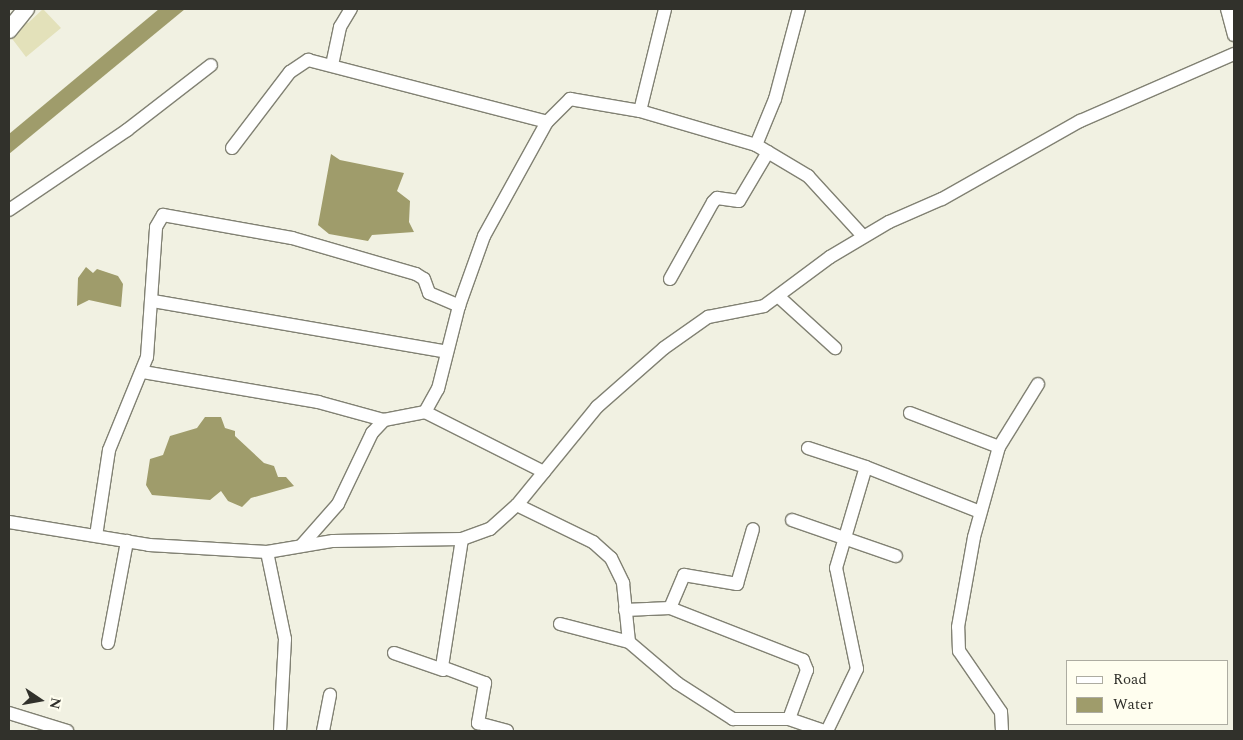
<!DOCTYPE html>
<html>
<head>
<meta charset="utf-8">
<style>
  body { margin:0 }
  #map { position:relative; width:1243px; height:740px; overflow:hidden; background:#f1f1e2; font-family:Spectral,serif }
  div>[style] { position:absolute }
  .green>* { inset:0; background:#e3e1ba }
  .water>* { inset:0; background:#9f9c6b }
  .roads { filter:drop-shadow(1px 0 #818173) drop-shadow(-1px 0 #818173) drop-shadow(0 1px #818173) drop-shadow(0 -1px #818173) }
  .minor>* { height:12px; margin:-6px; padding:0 6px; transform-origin:6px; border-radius:6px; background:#fff }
  .major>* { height:16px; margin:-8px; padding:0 8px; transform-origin:8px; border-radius:8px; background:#fff }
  span { translate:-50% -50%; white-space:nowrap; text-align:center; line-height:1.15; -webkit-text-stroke:5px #fffeef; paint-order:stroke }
  .frame { position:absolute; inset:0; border:10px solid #31312b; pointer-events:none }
  .legend { position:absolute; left:1066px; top:660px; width:162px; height:65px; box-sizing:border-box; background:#fffeef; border:1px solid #adaca1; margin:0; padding:6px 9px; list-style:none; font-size:15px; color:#31312b }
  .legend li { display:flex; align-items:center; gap:10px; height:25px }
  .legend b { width:25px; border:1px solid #adaca1 }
  .north { position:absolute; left:15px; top:675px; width:50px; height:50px; -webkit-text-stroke:4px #fffeef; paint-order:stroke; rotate:102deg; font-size:14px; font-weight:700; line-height:20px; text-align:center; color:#31312b }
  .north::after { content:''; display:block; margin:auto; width:18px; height:22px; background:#31312b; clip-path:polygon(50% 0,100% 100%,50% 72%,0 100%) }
</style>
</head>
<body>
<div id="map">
  <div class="green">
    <i style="clip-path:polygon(43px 9px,61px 28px,26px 57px,10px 36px,22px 19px,28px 23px)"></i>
  </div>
  <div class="water">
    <i style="clip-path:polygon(159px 9px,185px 9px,9px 154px,9px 134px)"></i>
    <i style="clip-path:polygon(331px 154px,340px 160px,404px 173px,397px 191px,410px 201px,409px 222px,414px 232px,372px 235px,368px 241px,329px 234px,318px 225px)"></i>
    <i style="clip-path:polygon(86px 267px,93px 273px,97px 269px,118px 276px,123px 284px,121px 307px,89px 300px,77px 306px,78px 278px)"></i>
    <i style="clip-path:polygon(205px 417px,221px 417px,225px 428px,235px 431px,235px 436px,264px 463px,274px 466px,278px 477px,286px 477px,294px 486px,251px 498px,242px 507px,228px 501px,221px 491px,210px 500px,152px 495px,146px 485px,150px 459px,163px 455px,170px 436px,197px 428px)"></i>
  </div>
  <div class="roads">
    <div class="minor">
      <i style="left:1227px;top:9px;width:27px;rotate:75deg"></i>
      <i style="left:332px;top:65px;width:39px;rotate:-78deg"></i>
      <i style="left:340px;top:27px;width:21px;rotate:-59deg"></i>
      <i style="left:640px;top:111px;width:121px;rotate:16.3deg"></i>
      <i style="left:756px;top:145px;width:61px;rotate:30.8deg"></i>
      <i style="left:808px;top:176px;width:81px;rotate:47.5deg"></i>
      <i style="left:756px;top:145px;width:50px;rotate:-67.6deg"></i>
      <i style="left:775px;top:99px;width:93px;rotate:-75.1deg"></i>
      <i style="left:232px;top:148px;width:96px;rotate:-52.7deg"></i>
      <i style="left:290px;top:72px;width:22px;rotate:-34deg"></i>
      <i style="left:308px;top:60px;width:247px;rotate:14.5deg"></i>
      <i style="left:9px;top:210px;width:143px;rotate:-34.1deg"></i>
      <i style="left:127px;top:130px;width:106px;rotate:-37.7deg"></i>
      <i style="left:670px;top:279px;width:88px;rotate:-60.8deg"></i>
      <i style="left:713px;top:202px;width:6px;rotate:-45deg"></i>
      <i style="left:717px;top:198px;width:22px;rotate:8deg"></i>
      <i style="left:739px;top:201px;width:57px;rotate:-59.4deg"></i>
      <i style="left:779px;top:297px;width:76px;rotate:42.3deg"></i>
      <i style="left:153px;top:301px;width:298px;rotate:9.8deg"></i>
      <i style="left:143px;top:372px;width:178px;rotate:9.7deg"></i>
      <i style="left:318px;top:402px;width:68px;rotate:15.3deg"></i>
      <i style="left:910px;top:413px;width:95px;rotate:20.9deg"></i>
      <i style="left:808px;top:448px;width:61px;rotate:18.1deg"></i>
      <i style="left:544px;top:472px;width:133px;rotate:-153.2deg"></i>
      <i style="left:425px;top:412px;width:26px;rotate:-61deg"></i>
      <i style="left:438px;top:389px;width:86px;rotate:-75.8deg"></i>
      <i style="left:459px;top:306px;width:74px;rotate:-70.3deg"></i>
      <i style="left:484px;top:236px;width:130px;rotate:-61.1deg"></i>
      <i style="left:547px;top:122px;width:33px;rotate:-45deg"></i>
      <i style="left:570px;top:99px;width:71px;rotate:9.7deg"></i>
      <i style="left:640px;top:111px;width:105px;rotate:-76.2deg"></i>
      <i style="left:517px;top:505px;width:127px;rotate:-50.8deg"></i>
      <i style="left:597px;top:407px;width:89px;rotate:-41.4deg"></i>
      <i style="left:664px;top:348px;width:54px;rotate:-35.2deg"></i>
      <i style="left:708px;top:317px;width:57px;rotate:-11.1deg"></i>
      <i style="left:764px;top:306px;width:82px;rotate:-36.6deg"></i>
      <i style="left:830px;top:257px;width:69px;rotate:-30.7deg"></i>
      <i style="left:889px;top:222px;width:58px;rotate:-23.5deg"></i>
      <i style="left:942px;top:199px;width:159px;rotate:-29.5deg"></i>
      <i style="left:1080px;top:121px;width:168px;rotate:-23.5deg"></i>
      <i style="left:792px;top:520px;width:110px;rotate:19.1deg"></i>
      <i style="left:9px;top:522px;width:142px;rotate:9.3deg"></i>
      <i style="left:149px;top:545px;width:118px;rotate:3.4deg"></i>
      <i style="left:267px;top:552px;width:67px;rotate:-9.5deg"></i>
      <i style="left:333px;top:541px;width:129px;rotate:-0.9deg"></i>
      <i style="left:462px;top:539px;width:30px;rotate:-20deg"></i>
      <i style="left:490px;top:529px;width:36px;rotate:-42deg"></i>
      <i style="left:517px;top:505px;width:85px;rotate:26deg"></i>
      <i style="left:593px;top:542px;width:24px;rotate:42deg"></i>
      <i style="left:611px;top:558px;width:28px;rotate:64deg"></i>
      <i style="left:623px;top:583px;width:59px;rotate:84.2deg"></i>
      <i style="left:629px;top:642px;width:63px;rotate:40.5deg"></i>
      <i style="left:677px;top:683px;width:67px;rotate:32.7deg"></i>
      <i style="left:733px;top:719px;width:56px"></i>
      <i style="left:789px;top:719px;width:37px;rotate:19deg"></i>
      <i style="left:96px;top:536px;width:87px;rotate:-81.4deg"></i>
      <i style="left:109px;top:450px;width:100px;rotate:-67.8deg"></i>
      <i style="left:147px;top:357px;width:130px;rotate:-86deg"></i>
      <i style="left:156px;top:227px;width:14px;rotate:-60deg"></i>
      <i style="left:163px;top:215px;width:131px;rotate:10.1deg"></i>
      <i style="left:292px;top:238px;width:129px;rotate:16.2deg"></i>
      <i style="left:416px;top:274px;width:9px;rotate:32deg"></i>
      <i style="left:424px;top:279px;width:15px;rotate:70deg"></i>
      <i style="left:429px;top:293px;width:33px;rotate:23deg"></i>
      <i style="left:462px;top:539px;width:130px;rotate:98.9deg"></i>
      <i style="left:442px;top:667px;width:46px;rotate:20.4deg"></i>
      <i style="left:485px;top:683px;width:41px;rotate:99.9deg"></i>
      <i style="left:478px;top:723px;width:30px;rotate:15deg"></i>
      <i style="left:301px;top:546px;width:56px;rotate:-48.6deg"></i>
      <i style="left:338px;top:504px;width:79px;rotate:-64.4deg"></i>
      <i style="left:372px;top:433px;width:18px;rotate:-47deg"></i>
      <i style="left:384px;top:420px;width:42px;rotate:-11deg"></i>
      <i style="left:267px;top:552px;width:89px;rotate:78.3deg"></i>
      <i style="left:285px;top:639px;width:92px;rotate:93.1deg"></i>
      <i style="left:670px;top:608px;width:36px;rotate:-67deg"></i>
      <i style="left:684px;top:575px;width:54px;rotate:9.6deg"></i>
      <i style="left:737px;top:584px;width:57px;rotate:-73.8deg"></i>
      <i style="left:625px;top:610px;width:45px;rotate:-2.5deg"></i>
      <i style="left:670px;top:608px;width:143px;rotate:21.4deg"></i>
      <i style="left:803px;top:660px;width:11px;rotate:68deg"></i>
      <i style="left:807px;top:670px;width:52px;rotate:110.2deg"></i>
      <i style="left:560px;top:624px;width:71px;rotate:14.6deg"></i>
      <i style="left:108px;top:643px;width:104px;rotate:-79.4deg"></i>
      <i style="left:394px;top:653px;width:52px;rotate:19.1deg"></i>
      <i style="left:9px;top:713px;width:61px;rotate:17.2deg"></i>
      <i style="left:323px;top:731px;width:37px;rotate:-79deg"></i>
      <i style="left:827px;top:731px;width:69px;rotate:-64.2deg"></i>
      <i style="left:857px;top:669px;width:103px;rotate:-101.7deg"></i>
      <i style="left:836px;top:568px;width:105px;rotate:-73.5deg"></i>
      <i style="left:866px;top:467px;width:123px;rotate:21.5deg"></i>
      <i style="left:1002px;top:731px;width:19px;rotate:-93deg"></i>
      <i style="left:1001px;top:712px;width:74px;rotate:-124.5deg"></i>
      <i style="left:959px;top:651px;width:24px;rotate:-92deg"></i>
      <i style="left:958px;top:627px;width:91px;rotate:-79.9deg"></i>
      <i style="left:974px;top:537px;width:93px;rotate:-74.5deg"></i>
      <i style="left:999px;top:447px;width:74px;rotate:-58.2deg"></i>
    </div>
    <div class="major">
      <i style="left:9px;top:30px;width:27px;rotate:-51deg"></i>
    </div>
  </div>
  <div class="frame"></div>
  <ul class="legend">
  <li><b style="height:6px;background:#fff"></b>Road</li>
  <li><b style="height:14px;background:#9f9c6b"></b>Water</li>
  </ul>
  <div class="north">N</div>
</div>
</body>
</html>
